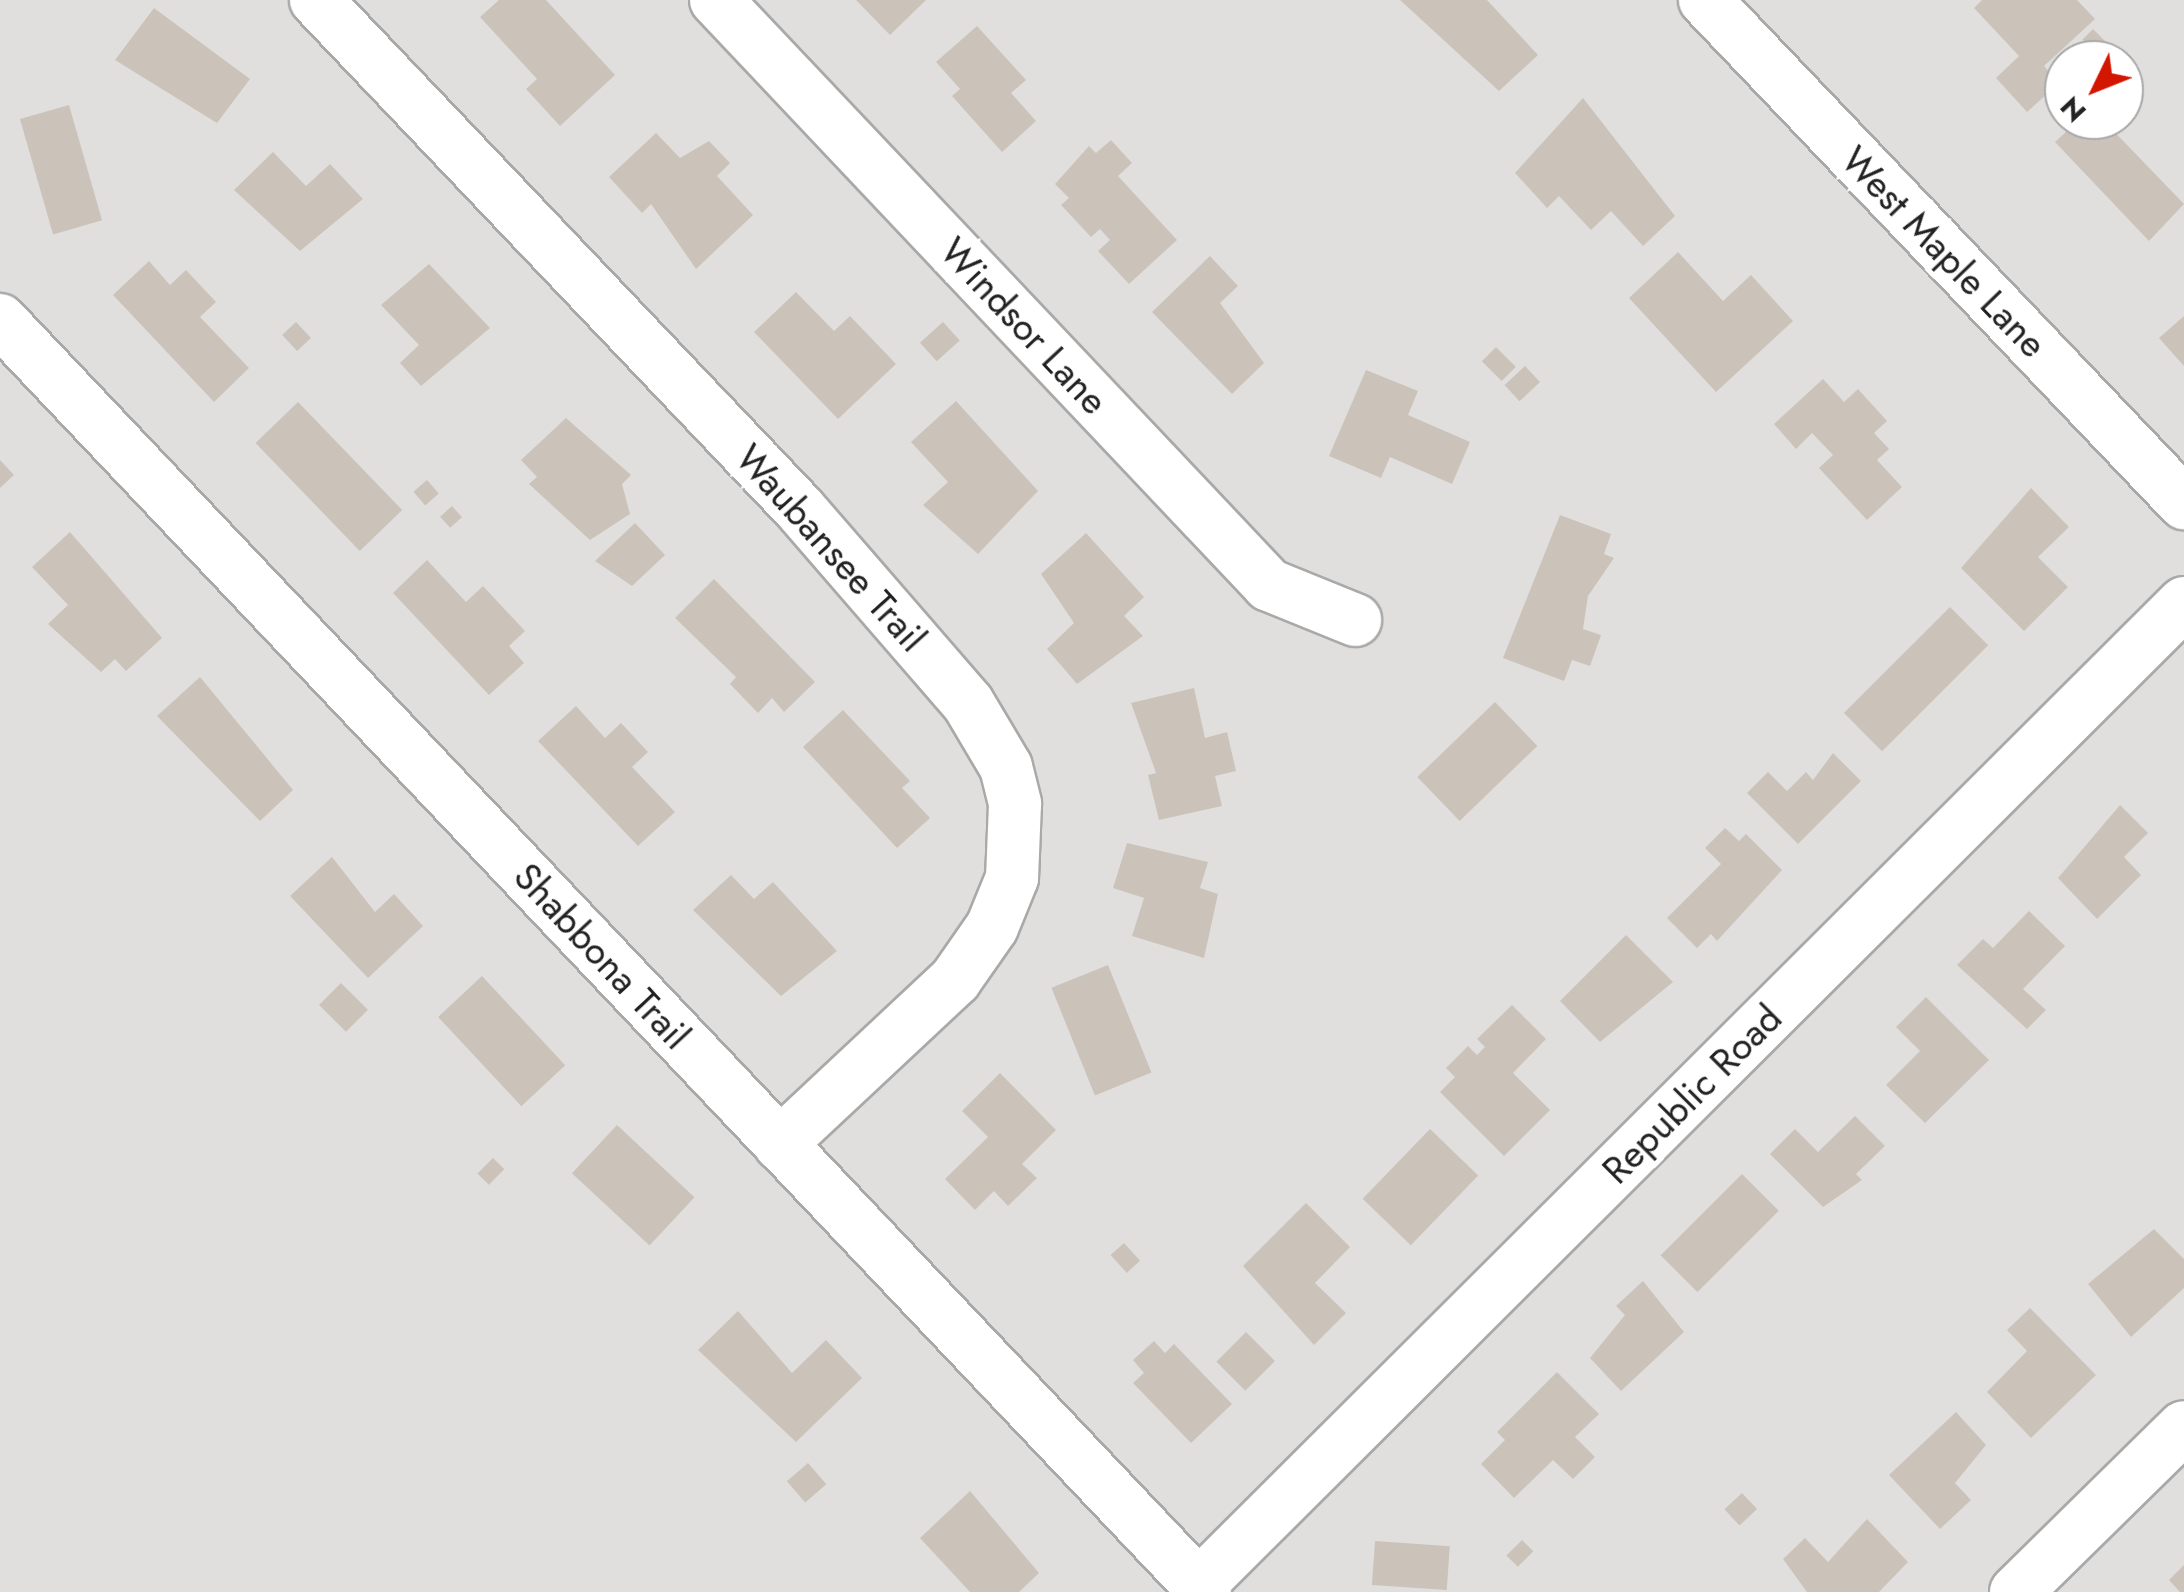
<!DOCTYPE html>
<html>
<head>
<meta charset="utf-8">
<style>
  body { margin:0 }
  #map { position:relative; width:2184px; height:1592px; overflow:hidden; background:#f2f0e8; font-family:Jost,sans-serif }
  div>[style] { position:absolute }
  .residential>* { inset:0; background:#e0dfde }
  .building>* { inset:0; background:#cbc3ba; transform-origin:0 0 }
  .roads { filter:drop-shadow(2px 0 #a9a9a9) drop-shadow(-2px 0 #a9a9a9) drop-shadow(0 2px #a9a9a9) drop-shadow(0 -2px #a9a9a9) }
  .minor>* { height:52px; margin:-26px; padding:0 26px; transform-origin:26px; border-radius:26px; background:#fff }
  span { translate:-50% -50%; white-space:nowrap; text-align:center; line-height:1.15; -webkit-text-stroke:10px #fff; paint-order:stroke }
  .street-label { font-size:38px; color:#222 }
  .north { position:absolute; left:2044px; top:40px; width:100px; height:100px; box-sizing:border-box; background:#fff; border:2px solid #a7a7a7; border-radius:50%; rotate:227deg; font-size:28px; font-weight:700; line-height:40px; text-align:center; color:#222 }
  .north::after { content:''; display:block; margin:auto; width:35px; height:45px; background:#d31600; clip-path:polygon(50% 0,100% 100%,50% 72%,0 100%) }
</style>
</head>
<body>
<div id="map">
  <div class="residential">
    <i style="clip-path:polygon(evenodd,0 0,2184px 0,2184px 1592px,0 1592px,0 0,2064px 60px,2124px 60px,2124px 120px,2064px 120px,2064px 60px)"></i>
  </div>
  <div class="building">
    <i style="clip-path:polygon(499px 0,546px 0,615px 75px,560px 126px,526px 89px,537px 79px,480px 17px)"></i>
    <i style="clip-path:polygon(856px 0,926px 0,890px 35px)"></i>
    <i style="clip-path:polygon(1400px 0,1487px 0,1538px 55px,1499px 91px)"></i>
    <i style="clip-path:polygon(1982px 0,2077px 0,2095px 19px,2044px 66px,2059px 83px,2027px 112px,1996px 78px,2019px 56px,1974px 8px)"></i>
    <i style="clip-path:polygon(154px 8px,250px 79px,217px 123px,115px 60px)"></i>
    <i style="clip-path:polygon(977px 26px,1026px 80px,1011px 93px,1036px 121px,1002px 152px,952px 96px,960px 89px,936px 62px)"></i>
    <i style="left:2093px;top:29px;width:18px;height:15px;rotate:45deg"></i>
    <i style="clip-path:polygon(1583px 98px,1675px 216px,1643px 246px,1611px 211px,1591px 230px,1559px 196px,1547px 208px,1515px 173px)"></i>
    <i style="left:69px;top:105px;width:120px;height:51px;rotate:74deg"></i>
    <i style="clip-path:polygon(2079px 120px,2103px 120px,2184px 204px,2149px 241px,2055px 142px)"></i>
    <i style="clip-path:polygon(656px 133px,680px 158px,709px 141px,730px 163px,717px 176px,753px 215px,696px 269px,651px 204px,642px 213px,609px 177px)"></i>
    <i style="clip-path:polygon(1111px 140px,1132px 163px,1118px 176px,1177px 240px,1129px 284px,1098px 251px,1110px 240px,1100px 229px,1091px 237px,1061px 205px,1069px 198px,1055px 184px,1089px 146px,1096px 153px)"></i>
    <i style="clip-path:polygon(273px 152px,306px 186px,330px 164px,363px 199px,300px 251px,234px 190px)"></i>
    <i style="clip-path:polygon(1678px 252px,1723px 301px,1751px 275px,1793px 321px,1716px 392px,1629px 298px)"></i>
    <i style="clip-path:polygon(1210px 256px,1238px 286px,1220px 303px,1264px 363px,1232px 394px,1152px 312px)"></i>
    <i style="clip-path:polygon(149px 261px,170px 285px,186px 270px,216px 302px,200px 317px,249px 368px,214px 402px,113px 295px)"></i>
    <i style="clip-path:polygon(429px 264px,490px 328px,421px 386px,400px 363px,419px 345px,381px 305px)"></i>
    <i style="clip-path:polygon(796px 292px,834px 331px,850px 316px,896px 364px,838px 419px,754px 332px)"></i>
    <i style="clip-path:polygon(2184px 316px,2184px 366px,2159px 338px)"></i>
    <i style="left:296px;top:322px;width:22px;height:19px;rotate:47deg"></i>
    <i style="left:943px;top:322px;width:25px;height:31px;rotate:48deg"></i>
    <i style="left:1496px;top:347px;width:28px;height:20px;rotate:45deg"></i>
    <i style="left:1525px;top:366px;width:22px;height:28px;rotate:47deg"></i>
    <i style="clip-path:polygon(1366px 370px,1418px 391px,1408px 415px,1470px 442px,1452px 484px,1390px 457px,1381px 478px,1329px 456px)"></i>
    <i style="clip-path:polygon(1823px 379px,1844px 402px,1858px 389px,1887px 421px,1874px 433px,1889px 449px,1877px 460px,1902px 487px,1867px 520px,1819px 468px,1833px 455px,1812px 433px,1796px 449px,1774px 424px)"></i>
    <i style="clip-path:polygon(956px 401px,1038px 491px,978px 554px,923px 505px,948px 482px,911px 442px)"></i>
    <i style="left:298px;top:402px;width:150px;height:59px;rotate:46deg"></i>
    <i style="clip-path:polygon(566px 418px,631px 475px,622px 484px,630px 514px,590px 540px,529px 484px,537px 477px,521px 460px)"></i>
    <i style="clip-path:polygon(0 460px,14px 475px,0 488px)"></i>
    <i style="left:427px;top:480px;width:18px;height:18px;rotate:49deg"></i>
    <i style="clip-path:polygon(2031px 488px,2069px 527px,2038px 557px,2068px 587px,2024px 631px,1961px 568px)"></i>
    <i style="left:452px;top:506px;width:15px;height:16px;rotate:48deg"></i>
    <i style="clip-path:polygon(1560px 515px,1611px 534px,1604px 554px,1614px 558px,1588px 596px,1583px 629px,1601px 635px,1590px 666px,1572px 660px,1564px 681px,1503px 658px)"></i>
    <i style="clip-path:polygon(635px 523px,665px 555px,632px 586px,595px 561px)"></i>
    <i style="clip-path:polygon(70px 532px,162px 638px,126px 671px,115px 659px,101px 672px,48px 624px,68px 605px,32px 567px)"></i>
    <i style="clip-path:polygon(1086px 533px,1144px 597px,1124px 616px,1143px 636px,1077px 684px,1047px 649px,1074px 623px,1041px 574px)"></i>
    <i style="clip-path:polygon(427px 560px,466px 602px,483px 586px,525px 631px,509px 646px,524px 663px,489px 695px,393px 593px)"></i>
    <i style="clip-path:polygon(714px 579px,815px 682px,784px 712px,772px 698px,758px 713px,730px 684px,736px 677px,675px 618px)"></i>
    <i style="left:1950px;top:607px;width:54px;height:150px;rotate:45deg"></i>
    <i style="clip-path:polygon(200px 677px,293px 790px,260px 821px,157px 716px)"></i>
    <i style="clip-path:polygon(1194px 688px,1205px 738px,1227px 732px,1236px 771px,1215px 776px,1222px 806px,1159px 820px,1148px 775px,1156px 773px,1131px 703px)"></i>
    <i style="left:1495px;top:702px;width:61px;height:108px;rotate:46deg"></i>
    <i style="clip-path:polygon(576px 706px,605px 738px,621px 723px,648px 752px,632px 767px,675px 812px,638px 846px,538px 741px)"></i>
    <i style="clip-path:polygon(843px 710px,910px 781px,902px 788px,930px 818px,897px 848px,803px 747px)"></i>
    <i style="clip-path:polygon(1833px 753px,1861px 781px,1798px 844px,1747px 793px,1768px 772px,1787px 791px,1806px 772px,1813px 780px)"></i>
    <i style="clip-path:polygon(2120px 805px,2148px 833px,2124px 857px,2141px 875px,2097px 919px,2058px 878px)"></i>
    <i style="clip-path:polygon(1725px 828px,1739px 841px,1746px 834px,1782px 870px,1717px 941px,1711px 934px,1697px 948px,1667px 918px,1721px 864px,1705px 848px)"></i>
    <i style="clip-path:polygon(1127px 843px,1208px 862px,1200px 888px,1218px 894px,1204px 958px,1132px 936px,1144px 898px,1113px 888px)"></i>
    <i style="clip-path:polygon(332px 857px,375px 912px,394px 894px,423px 926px,368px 978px,290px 896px)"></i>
    <i style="clip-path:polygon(731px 875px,754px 899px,773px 882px,837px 951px,781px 996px,693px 910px)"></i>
    <i style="clip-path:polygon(2029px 911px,2065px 946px,2023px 989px,2046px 1010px,2027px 1029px,1957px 965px,1983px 939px,1993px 948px)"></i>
    <i style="clip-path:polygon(1626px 935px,1673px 982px,1600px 1042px,1560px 1001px)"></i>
    <i style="left:1108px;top:965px;width:116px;height:61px;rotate:68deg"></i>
    <i style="left:482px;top:976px;width:122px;height:60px;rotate:47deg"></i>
    <i style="left:341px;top:983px;width:38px;height:31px;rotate:45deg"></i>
    <i style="clip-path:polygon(1926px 997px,1989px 1060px,1925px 1123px,1886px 1085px,1920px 1051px,1896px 1027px)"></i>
    <i style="clip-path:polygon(1512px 1005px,1546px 1039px,1513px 1073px,1550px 1110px,1504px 1156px,1440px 1092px,1455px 1077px,1446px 1068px,1468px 1046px,1477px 1055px,1485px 1047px,1477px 1039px)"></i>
    <i style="clip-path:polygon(1000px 1073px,1056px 1130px,1022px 1164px,1037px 1178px,1008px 1206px,994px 1191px,975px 1210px,945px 1179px,988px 1137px,962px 1111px)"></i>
    <i style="clip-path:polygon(1855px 1116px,1885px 1146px,1856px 1174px,1862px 1180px,1823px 1207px,1770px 1154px,1795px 1129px,1818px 1152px)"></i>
    <i style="left:617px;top:1125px;width:106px;height:66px;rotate:43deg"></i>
    <i style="left:1430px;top:1129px;width:67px;height:97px;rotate:44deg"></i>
    <i style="left:493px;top:1158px;width:16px;height:22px;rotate:45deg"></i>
    <i style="left:1742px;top:1174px;width:52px;height:115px;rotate:45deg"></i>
    <i style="clip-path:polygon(1306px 1203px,1350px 1247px,1315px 1283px,1346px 1313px,1314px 1345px,1243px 1266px)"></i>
    <i style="clip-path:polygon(2154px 1229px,2184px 1259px,2184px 1288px,2131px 1337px,2088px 1284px)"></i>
    <i style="left:1124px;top:1243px;width:24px;height:18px;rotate:48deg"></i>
    <i style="clip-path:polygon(1643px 1281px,1684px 1332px,1621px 1391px,1590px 1358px,1625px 1315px,1616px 1306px)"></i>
    <i style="clip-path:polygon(2030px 1308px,2096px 1375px,2031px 1438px,1987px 1392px,2027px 1351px,2007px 1330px)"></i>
    <i style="clip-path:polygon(738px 1311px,792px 1373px,826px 1340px,862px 1378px,796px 1442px,698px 1350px)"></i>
    <i style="left:1246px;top:1332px;width:41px;height:42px;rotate:45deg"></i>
    <i style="clip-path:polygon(1154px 1341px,1165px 1353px,1174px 1344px,1232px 1404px,1191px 1443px,1133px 1383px,1144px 1373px,1133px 1360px)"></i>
    <i style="clip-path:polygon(1557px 1372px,1599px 1414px,1575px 1437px,1595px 1457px,1573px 1479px,1553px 1460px,1514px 1498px,1481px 1464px,1505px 1440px,1497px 1432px)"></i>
    <i style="clip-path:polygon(1956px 1412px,1986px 1445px,1955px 1483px,1971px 1500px,1940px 1529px,1889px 1475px)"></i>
    <i style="left:808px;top:1463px;width:28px;height:28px;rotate:49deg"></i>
    <i style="clip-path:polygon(970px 1491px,1039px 1573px,1019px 1592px,970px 1592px,920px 1538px)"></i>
    <i style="left:1742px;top:1493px;width:22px;height:24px;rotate:47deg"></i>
    <i style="clip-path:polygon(1867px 1519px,1908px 1562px,1879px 1592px,1807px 1592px,1783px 1559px,1805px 1538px,1828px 1562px)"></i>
    <i style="left:1522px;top:1540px;width:16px;height:22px;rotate:45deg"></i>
    <i style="left:1375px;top:1541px;width:75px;height:44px;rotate:4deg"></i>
    <i style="clip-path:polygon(2184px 1565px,2184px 1592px,2180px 1592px,2169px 1580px)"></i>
  </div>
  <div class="roads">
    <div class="minor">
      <i style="left:316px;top:0;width:701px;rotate:46.45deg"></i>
      <i style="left:799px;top:508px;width:258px;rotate:49.1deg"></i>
      <i style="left:968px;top:703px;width:74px;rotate:59.3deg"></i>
      <i style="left:1006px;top:767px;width:38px;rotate:76deg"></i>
      <i style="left:1015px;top:804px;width:74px;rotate:92.3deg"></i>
      <i style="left:1012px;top:878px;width:53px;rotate:112.2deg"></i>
      <i style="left:992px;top:927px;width:65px;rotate:124.9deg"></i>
      <i style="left:955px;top:980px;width:240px;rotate:136.9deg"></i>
      <i style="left:716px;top:0;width:805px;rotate:46.61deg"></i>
      <i style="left:1269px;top:585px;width:93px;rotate:22.1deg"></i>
      <i style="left:1705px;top:0;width:695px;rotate:46.4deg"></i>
      <i style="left:0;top:320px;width:1752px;rotate:46.55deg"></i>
      <i style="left:1199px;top:1585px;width:1391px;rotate:-44.91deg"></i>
      <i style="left:2016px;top:1592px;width:235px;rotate:-44.5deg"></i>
    </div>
  </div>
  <div class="street-label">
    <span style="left:1944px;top:252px;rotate:46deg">West Maple Lane</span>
    <span style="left:1024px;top:326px;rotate:47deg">Windsor Lane</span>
    <span style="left:831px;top:548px;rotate:48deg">Waubansee Trail</span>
    <span style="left:602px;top:956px;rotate:47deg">Shabbona Trail</span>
    <span style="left:1692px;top:1094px;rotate:-45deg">Republic Road</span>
  </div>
  <div class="north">N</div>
</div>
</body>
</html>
